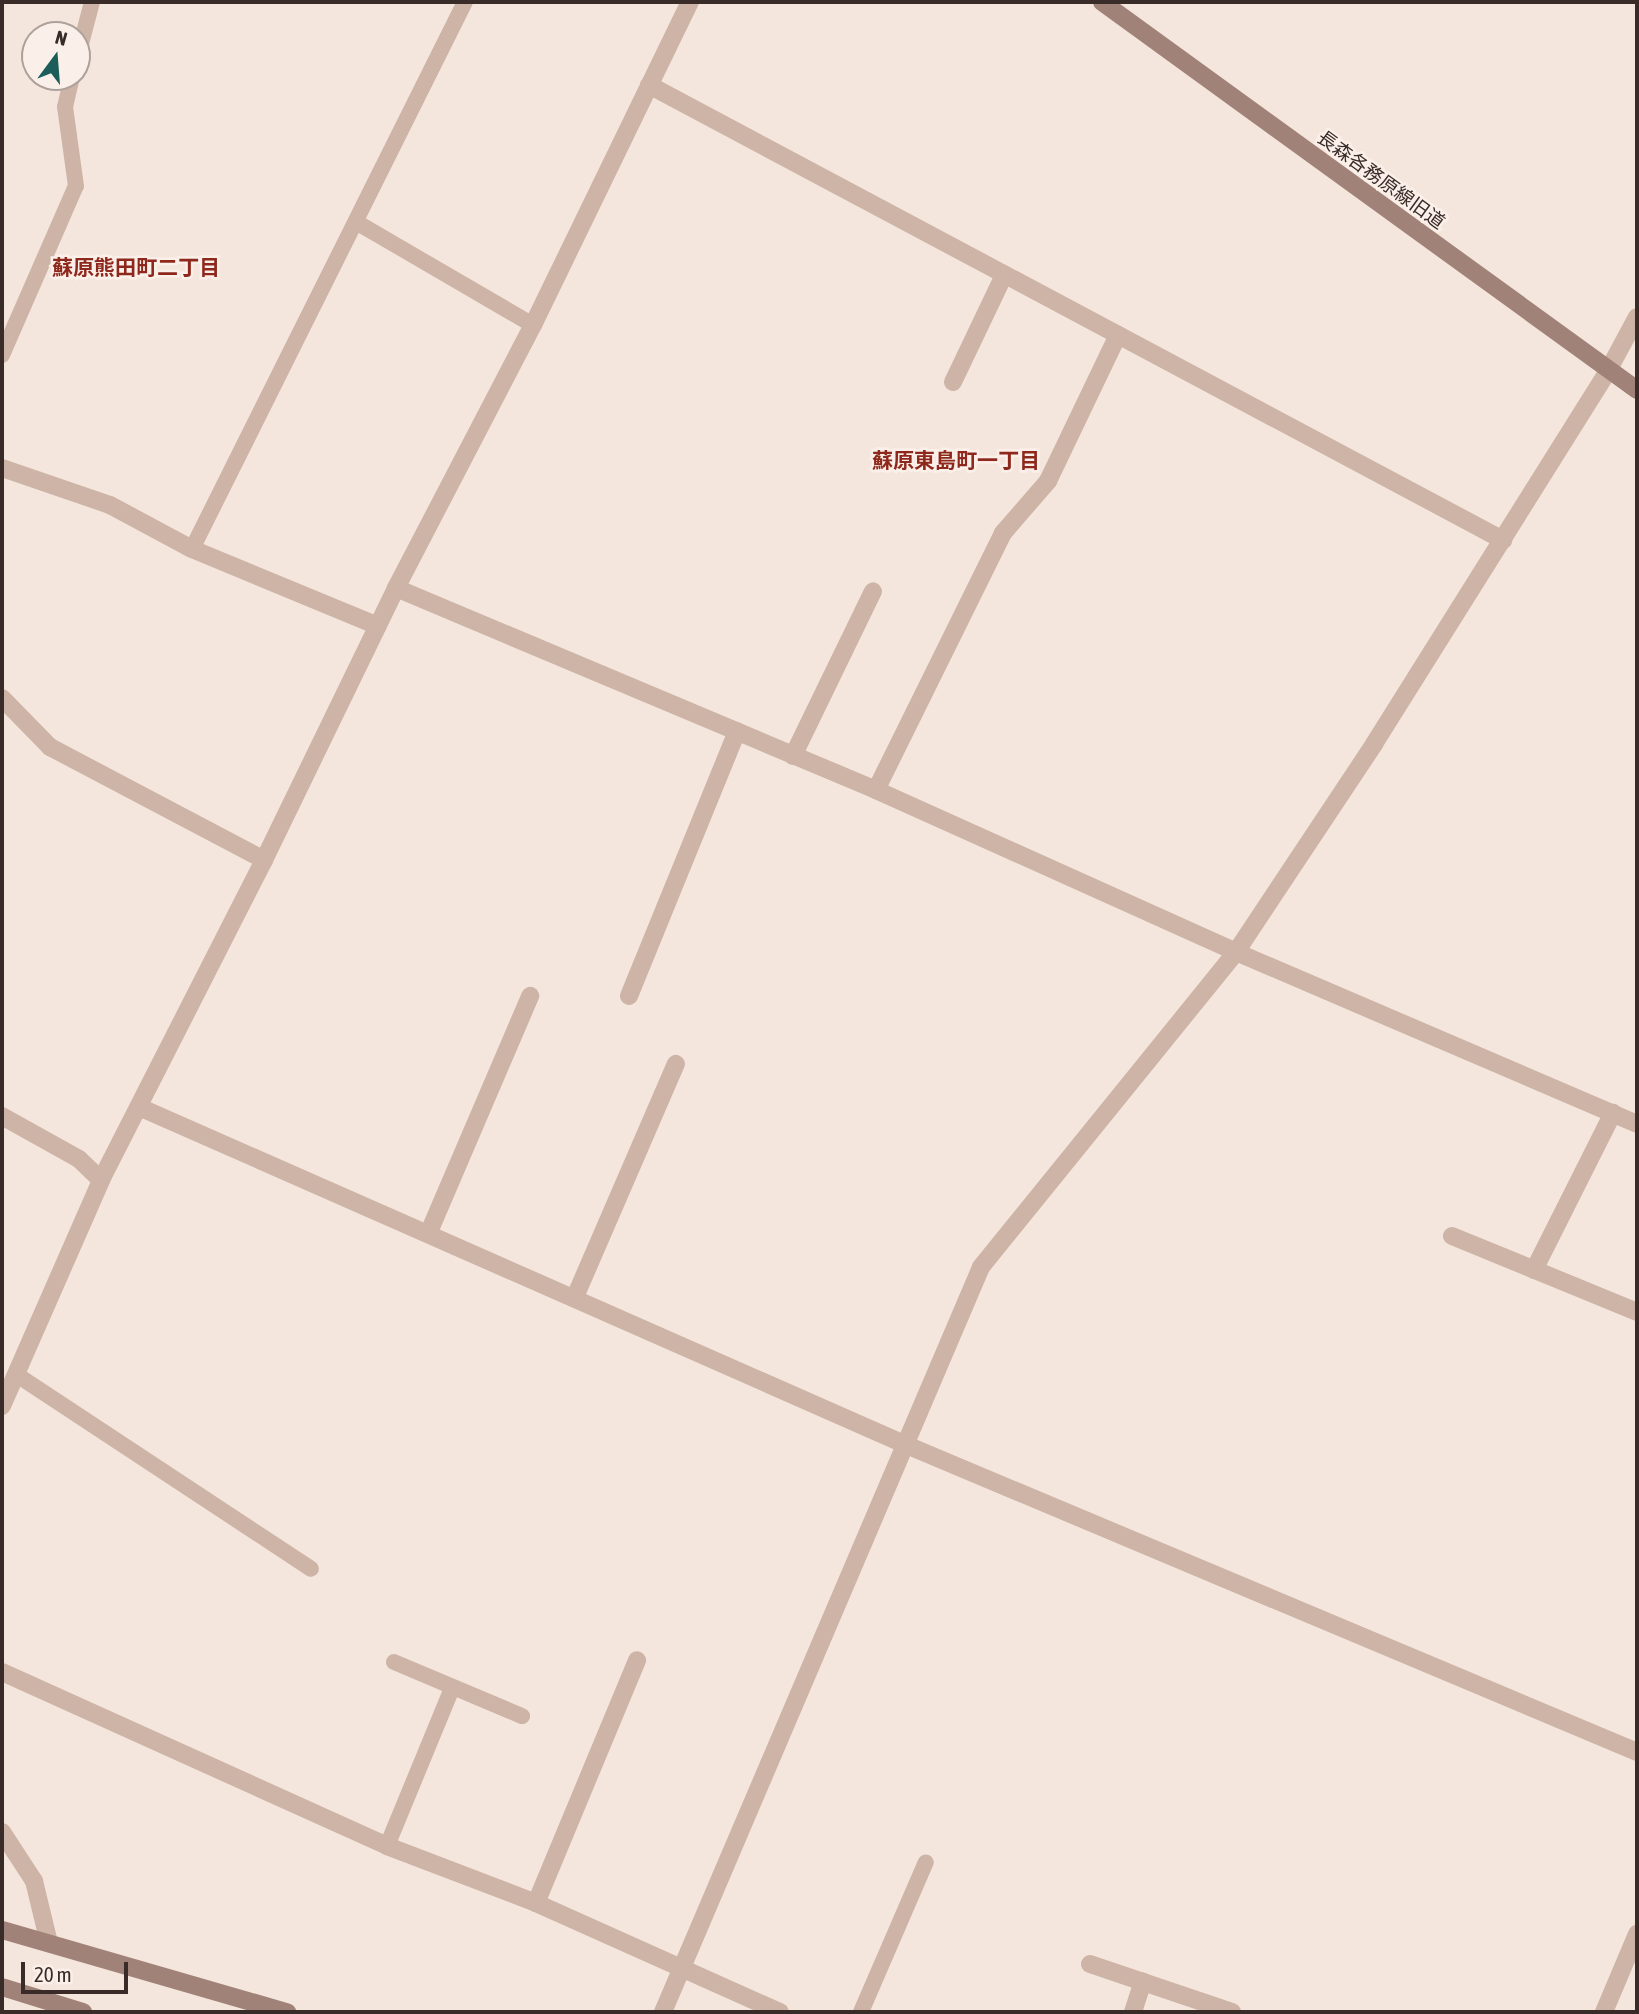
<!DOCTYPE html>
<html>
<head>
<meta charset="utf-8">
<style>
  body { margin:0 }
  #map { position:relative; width:1639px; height:2014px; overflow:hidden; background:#f4e6dc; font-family:"Asap Condensed","Noto Sans JP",sans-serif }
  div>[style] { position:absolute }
  .lane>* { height:16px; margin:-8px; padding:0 8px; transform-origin:8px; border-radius:8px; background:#cdb4a7 }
  .street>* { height:18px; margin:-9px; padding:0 9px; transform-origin:9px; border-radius:9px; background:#cdb4a7 }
  .secondary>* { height:18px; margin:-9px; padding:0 9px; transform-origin:9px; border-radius:9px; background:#a18278 }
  span { translate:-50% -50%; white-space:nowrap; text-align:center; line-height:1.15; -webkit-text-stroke:5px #fbf0e9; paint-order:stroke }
  .street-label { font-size:19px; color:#392b28 }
  .neighbourhood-label { font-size:21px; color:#8e281c; font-weight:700 }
  .frame { position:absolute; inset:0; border:4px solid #392b28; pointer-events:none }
  .north { position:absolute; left:21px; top:21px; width:70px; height:70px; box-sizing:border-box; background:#fbf0e9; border:2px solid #ada19c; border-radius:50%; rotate:16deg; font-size:19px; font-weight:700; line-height:28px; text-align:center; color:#392b28 }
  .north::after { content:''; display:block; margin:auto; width:24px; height:32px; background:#1b5e59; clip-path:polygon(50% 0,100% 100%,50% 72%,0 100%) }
  .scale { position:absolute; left:21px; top:1962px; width:107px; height:32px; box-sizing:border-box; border:4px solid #392b28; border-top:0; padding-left:9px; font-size:21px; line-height:24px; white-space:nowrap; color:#392b28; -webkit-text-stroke:5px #fbf0e9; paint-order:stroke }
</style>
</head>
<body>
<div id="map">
  <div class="lane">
    <i style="left:77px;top:59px;width:59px;rotate:-75.3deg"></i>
    <i style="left:356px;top:222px;width:205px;rotate:30.2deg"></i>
    <i style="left:2px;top:355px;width:184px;rotate:-66.4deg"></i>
    <i style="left:76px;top:186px;width:80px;rotate:-97.9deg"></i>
    <i style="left:65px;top:107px;width:31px;rotate:-77deg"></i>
    <i style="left:192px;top:549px;width:611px;rotate:-63.48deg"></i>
    <i style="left:17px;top:1375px;width:352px;rotate:33.4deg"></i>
    <i style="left:394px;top:1662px;width:139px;rotate:22.9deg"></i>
    <i style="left:387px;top:1846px;width:171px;rotate:-67.6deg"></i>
    <i style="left:861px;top:2012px;width:163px;rotate:-66.6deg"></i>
  </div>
  <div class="street">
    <i style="left:649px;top:85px;width:968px;rotate:28.05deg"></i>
    <i style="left:953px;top:382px;width:119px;rotate:-64.5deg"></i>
    <i style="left:2px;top:468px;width:114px;rotate:18.9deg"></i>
    <i style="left:110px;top:505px;width:93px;rotate:28.2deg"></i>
    <i style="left:192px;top:549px;width:201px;rotate:22.5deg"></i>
    <i style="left:396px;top:588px;width:521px;rotate:22.82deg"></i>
    <i style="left:876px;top:790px;width:395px;rotate:24.2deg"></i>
    <i style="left:1236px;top:952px;width:436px;rotate:23.2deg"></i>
    <i style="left:2px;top:698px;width:69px;rotate:45.6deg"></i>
    <i style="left:50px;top:747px;width:242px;rotate:27.8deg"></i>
    <i style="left:793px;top:756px;width:183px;rotate:-64.1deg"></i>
    <i style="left:876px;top:790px;width:287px;rotate:-63.7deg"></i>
    <i style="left:1003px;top:533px;width:69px;rotate:-49.1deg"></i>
    <i style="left:1048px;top:481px;width:162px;rotate:-64.4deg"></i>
    <i style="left:629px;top:996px;width:286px;rotate:-67.8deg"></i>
    <i style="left:139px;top:1107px;width:836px;rotate:23.77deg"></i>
    <i style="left:904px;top:1444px;width:795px;rotate:22.79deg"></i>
    <i style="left:2px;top:1116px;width:88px;rotate:29.2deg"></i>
    <i style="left:79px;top:1159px;width:30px;rotate:44deg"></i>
    <i style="left:429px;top:1232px;width:257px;rotate:-66.8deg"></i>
    <i style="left:1452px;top:1236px;width:200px;rotate:22.3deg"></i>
    <i style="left:1534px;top:1270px;width:176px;rotate:-63.3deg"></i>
    <i style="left:575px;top:1297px;width:254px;rotate:-66.6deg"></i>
    <i style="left:2px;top:1406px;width:247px;rotate:-66.3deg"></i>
    <i style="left:101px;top:1180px;width:359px;rotate:-63deg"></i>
    <i style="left:264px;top:860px;width:302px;rotate:-64.1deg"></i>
    <i style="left:396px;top:588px;width:297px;rotate:-62.5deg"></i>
    <i style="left:533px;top:325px;width:359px;rotate:-64.1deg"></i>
    <i style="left:2px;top:1672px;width:422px;rotate:24.3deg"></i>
    <i style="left:387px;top:1846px;width:160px;rotate:20.9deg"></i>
    <i style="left:536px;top:1903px;width:267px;rotate:24.1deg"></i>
    <i style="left:2px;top:1832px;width:59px;rotate:56.9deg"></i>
    <i style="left:34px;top:1881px;width:64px;rotate:76.4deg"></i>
    <i style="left:536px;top:1903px;width:263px;rotate:-67.4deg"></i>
    <i style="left:1090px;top:1964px;width:150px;rotate:18.7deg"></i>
    <i style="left:663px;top:2012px;width:810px;rotate:-66.88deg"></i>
    <i style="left:981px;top:1267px;width:405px;rotate:-51deg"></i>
    <i style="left:1236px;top:952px;width:250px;rotate:-56.4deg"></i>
    <i style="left:1374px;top:744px;width:443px;rotate:-57.9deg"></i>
    <i style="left:1609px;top:369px;width:59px;rotate:-61.7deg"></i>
    <i style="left:1133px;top:2012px;width:32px;rotate:-72deg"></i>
    <i style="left:1604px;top:2012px;width:85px;rotate:-67.1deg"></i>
  </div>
  <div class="secondary">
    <i style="left:1102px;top:2px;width:661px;rotate:35.95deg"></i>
    <i style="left:2px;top:1930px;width:297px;rotate:16.1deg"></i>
    <i style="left:2px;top:1987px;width:85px;rotate:17.2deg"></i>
  </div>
  <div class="street-label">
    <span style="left:1381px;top:180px;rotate:36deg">長森各務原線旧道</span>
  </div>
  <div class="neighbourhood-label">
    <span style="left:136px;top:267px">蘇原熊田町二丁目</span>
    <span style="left:956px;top:460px">蘇原東島町一丁目</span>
  </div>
  <div class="frame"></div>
  <div class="north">N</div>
  <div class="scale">20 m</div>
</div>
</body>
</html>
